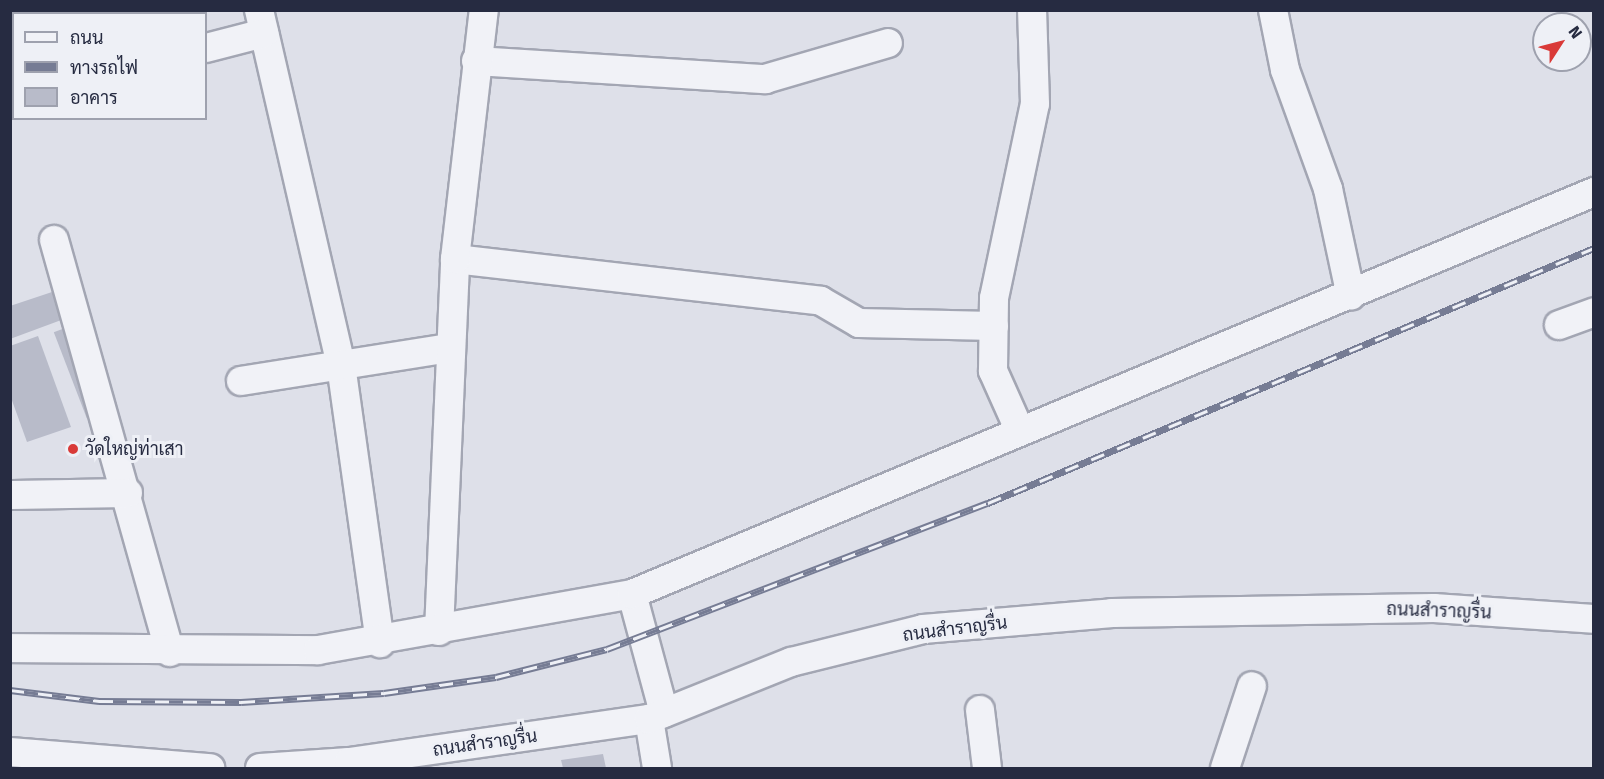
<!DOCTYPE html>
<html>
<head>
<meta charset="utf-8">
<style>
  body { margin:0 }
  #map { position:relative; width:1604px; height:779px; overflow:hidden; background:#dee0e9; font-family:"Fira Sans",Sarabun,sans-serif }
  div>[style] { position:absolute }
  .building>* { inset:0; background:#b8bbc9; transform-origin:0 0 }
  .roads { filter:drop-shadow(2px 0 #a3a6b3) drop-shadow(-2px 0 #a3a6b3) drop-shadow(0 2px #a3a6b3) drop-shadow(0 -2px #a3a6b3) }
  .minor>* { height:28px; margin:-14px; padding:0 14px; transform-origin:14px; border-radius:14px; background:#f1f2f7 }
  .rail>* { height:7px; margin-top:-3.5px; transform-origin:0; background:repeating-linear-gradient(90deg,#eef0f6 0 14px,#767c94 0 28px); box-sizing:border-box; border-block:2px solid #767c94 }
  .dots>* { width:16px; height:16px; translate:-50% -50%; box-sizing:border-box; border:3px solid #eef0f6; border-radius:50% }
  span { translate:-50% -50%; white-space:nowrap; text-align:center; line-height:1.15; -webkit-text-stroke:6px #eef0f6; paint-order:stroke }
  .poi-label { font-size:18px; color:#262b41 }
  .left { translate:0 -50%; text-align:left }
  .street-label { font-size:18px; color:#262b41 }
  .frame { position:absolute; inset:0; border:12px solid #262b41; pointer-events:none }
  .legend { position:absolute; left:12px; top:12px; width:195px; height:108px; box-sizing:border-box; background:#eef0f6; border:2px solid #9ea1ae; margin:0; padding:8px 10px; list-style:none; font-size:18px; color:#262b41 }
  .legend li { display:flex; align-items:center; gap:12px; height:30px }
  .legend b { width:30px; border:2px solid #9ea1ae }
  .north { position:absolute; left:1532px; top:12px; width:60px; height:60px; box-sizing:border-box; background:#eef0f6; border:2px solid #9ea1ae; border-radius:50%; rotate:54deg; font-size:16px; font-weight:700; line-height:24px; text-align:center; color:#262b41 }
  .north::after { content:''; display:block; margin:auto; width:21px; height:27px; background:#d93a38; clip-path:polygon(50% 0,100% 100%,50% 72%,0 100%) }
</style>
</head>
<body>
<div id="map">
  <div class="building">
    <i style="clip-path:polygon(55px 291px,64px 319px,10px 339px,10px 306px)"></i>
    <i style="left:65px;top:328px;width:92px;height:12px;rotate:69deg"></i>
    <i style="clip-path:polygon(38px 336px,71px 427px,27px 442px,10px 395px,10px 346px)"></i>
    <i style="clip-path:polygon(603px 754px,606px 768px,563px 768px,561px 760px)"></i>
  </div>
  <div class="roads">
    <div class="minor">
      <i style="left:54px;top:10px;width:4px;rotate:76deg"></i>
      <i style="left:119px;top:10px;width:4px;rotate:90deg"></i>
      <i style="left:259px;top:10px;width:364px;rotate:77deg"></i>
      <i style="left:341px;top:365px;width:281px;rotate:82deg"></i>
      <i style="left:1273px;top:10px;width:61px;rotate:78.7deg"></i>
      <i style="left:1285px;top:70px;width:127px;rotate:70.1deg"></i>
      <i style="left:1328px;top:189px;width:109px;rotate:77.9deg"></i>
      <i style="left:206px;top:48px;width:60px;rotate:-14.5deg"></i>
      <i style="left:476px;top:61px;width:290px;rotate:3.6deg"></i>
      <i style="left:765px;top:79px;width:128px;rotate:-16.3deg"></i>
      <i style="left:10px;top:102px;width:4px;rotate:-14deg"></i>
      <i style="left:54px;top:240px;width:428px;rotate:74.3deg"></i>
      <i style="left:455px;top:259px;width:368px;rotate:6.5deg"></i>
      <i style="left:821px;top:301px;width:44px;rotate:30.1deg"></i>
      <i style="left:859px;top:323px;width:135px;rotate:1.3deg"></i>
      <i style="left:1559px;top:325px;width:37px;rotate:-20deg"></i>
      <i style="left:241px;top:381px;width:212px;rotate:-9deg"></i>
      <i style="left:1019px;top:429px;width:64px;rotate:-114.1deg"></i>
      <i style="left:993px;top:371px;width:73px;rotate:-89.2deg"></i>
      <i style="left:994px;top:298px;width:198px;rotate:-78.1deg"></i>
      <i style="left:1035px;top:104px;width:94px;rotate:-91.8deg"></i>
      <i style="left:10px;top:495px;width:118px;rotate:-1deg"></i>
      <i style="left:632px;top:594px;width:123px;rotate:74.9deg"></i>
      <i style="left:439px;top:631px;width:372px;rotate:-87.5deg"></i>
      <i style="left:455px;top:259px;width:251px;rotate:-83.4deg"></i>
      <i style="left:10px;top:648px;width:308px;rotate:0.4deg"></i>
      <i style="left:318px;top:650px;width:319px;rotate:-10.1deg"></i>
      <i style="left:632px;top:594px;width:1043px;rotate:-22.68deg"></i>
      <i style="left:980px;top:710px;width:58px;rotate:83.1deg"></i>
      <i style="left:649px;top:719px;width:50px;rotate:80.7deg"></i>
      <i style="left:10px;top:752px;width:201px;rotate:4.6deg"></i>
      <i style="left:260px;top:768px;width:89px;rotate:-3.9deg"></i>
      <i style="left:349px;top:762px;width:303px;rotate:-8.2deg"></i>
      <i style="left:649px;top:719px;width:153px;rotate:-21.9deg"></i>
      <i style="left:791px;top:662px;width:136px;rotate:-14deg"></i>
      <i style="left:923px;top:629px;width:190px;rotate:-4.8deg"></i>
      <i style="left:1112px;top:613px;width:322px;rotate:-0.9deg"></i>
      <i style="left:1434px;top:608px;width:160px;rotate:3.9deg"></i>
      <i style="left:1225px;top:768px;width:86px;rotate:-71.8deg"></i>
    </div>
  </div>
  <div class="rail">
    <i style="left:10px;top:690px;width:90px;rotate:7deg"></i>
    <i style="left:99px;top:701px;width:142px;rotate:0.4deg"></i>
    <i style="left:241px;top:702px;width:143px;rotate:-3.6deg"></i>
    <i style="left:384px;top:693px;width:113px;rotate:-8.1deg"></i>
    <i style="left:496px;top:677px;width:114px;rotate:-14.2deg"></i>
    <i style="left:607px;top:649px;width:408px;rotate:-21deg"></i>
    <i style="left:988px;top:503px;width:657px;rotate:-22.82deg"></i>
  </div>
  <div class="dots">
    <i style="left:73px;top:449px;background:#d93a38"></i>
  </div>
  <div class="poi-label">
    <span class="left" style="left:85px;top:449px">วัดใหญ่ท่าเสา</span>
  </div>
  <div class="street-label">
    <span style="left:1439px;top:611px;rotate:2deg">ถนนสำราญรื่น</span>
    <span style="left:955px;top:629px;rotate:-7deg">ถนนสำราญรื่น</span>
    <span style="left:485px;top:743px;rotate:-8deg">ถนนสำราญรื่น</span>
  </div>
  <div class="frame"></div>
  <ul class="legend">
  <li><b style="height:8px;background:#f1f2f7"></b>ถนน</li>
  <li><b style="height:8px;background:#767c94"></b>ทางรถไฟ</li>
  <li><b style="height:16px;background:#b8bbc9"></b>อาคาร</li>
  </ul>
  <div class="north">N</div>
</div>
</body>
</html>
